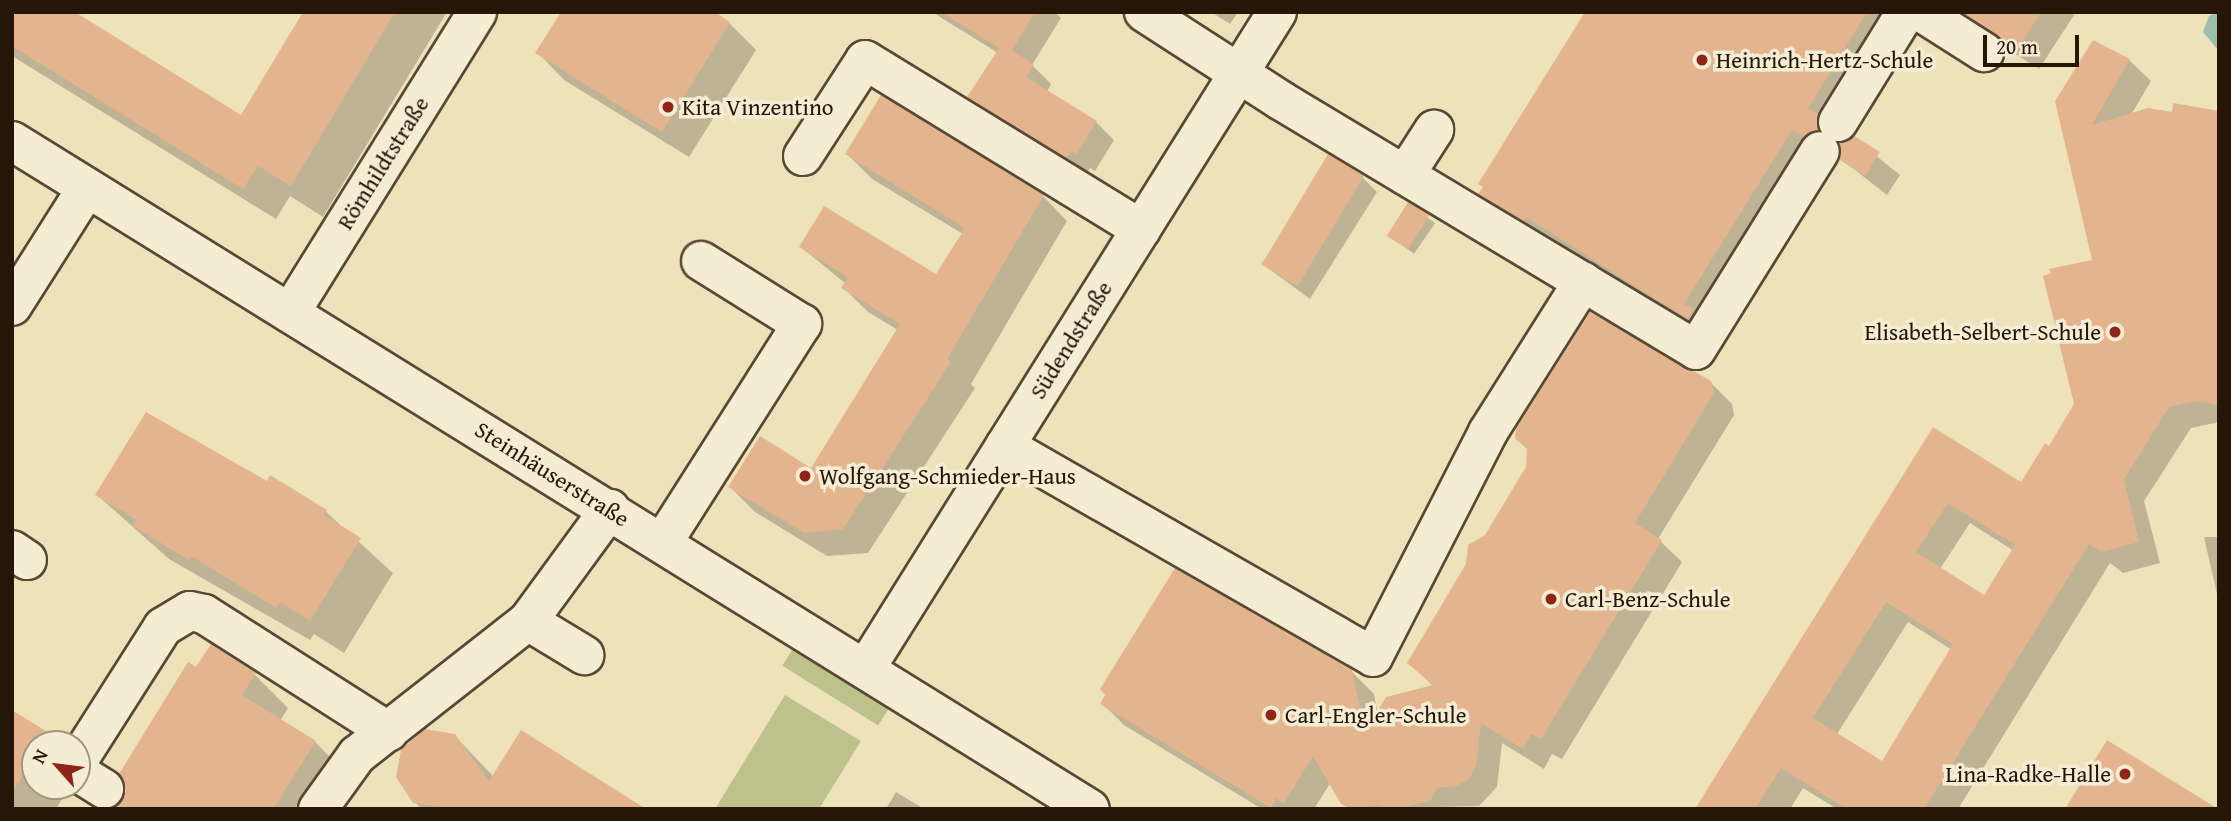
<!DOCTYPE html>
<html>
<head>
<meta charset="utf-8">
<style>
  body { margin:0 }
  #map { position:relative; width:2231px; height:821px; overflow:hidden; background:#eee2bb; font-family:"Gentium Book Plus",serif }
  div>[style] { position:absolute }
  .green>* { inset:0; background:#bdc28d; transform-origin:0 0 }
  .water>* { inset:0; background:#9bbfab }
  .shadow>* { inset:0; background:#0003; transform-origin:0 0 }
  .building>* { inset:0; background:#e4b48f; transform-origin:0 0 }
  .roads { filter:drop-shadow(2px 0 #584935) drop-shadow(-2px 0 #584935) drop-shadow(0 2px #584935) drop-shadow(0 -2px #584935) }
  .minor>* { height:38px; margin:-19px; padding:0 19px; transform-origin:19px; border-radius:19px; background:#f4ecd3 }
  .dots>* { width:19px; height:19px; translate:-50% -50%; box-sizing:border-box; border:4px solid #f4ecd3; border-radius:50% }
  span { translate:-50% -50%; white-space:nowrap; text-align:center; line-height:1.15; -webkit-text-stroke:7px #f4ecd3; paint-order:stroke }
  .poi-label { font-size:23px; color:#261608 }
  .left { translate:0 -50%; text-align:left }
  .right { translate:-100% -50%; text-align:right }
  .street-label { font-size:23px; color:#261608 }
  .frame { position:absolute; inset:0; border:14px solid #261608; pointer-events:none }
  .north { position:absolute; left:21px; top:730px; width:70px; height:70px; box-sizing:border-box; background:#f4ecd3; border:2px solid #a29682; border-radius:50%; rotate:298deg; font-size:19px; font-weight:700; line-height:28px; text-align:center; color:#261608 }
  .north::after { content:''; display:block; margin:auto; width:24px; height:32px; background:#8f2418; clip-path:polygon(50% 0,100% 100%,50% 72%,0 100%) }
  .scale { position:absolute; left:1983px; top:35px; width:96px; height:32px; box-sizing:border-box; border:4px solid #261608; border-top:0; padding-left:9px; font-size:21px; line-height:24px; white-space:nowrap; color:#261608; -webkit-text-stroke:5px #f4ecd3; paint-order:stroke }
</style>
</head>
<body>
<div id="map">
  <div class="green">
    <i style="left:794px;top:647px;width:113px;height:22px;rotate:32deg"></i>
    <i style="clip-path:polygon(785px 695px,861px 741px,819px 809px,715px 809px)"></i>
  </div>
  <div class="water">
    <i style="clip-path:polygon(2219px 12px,2219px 51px,2203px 32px,2209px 16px)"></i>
  </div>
  <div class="shadow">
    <i style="clip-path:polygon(12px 12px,242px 118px,306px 12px,447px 12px,323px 217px,290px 196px,276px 219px,12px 56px)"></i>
    <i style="clip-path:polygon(932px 12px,1055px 12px,1061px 18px,1032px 65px,1051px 84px,1047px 92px,1096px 122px,1114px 140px,1095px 171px,1090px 168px,1086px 175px,988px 115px,970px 97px,998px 53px)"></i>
    <i style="clip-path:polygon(1211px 12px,1238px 12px,1230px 24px)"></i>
    <i style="clip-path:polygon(1587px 12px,1901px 12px,1839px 137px,1839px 146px,1854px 138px,1900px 175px,1887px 195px,1841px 159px,1842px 149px,1826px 157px,1709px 339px,1548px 237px,1545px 241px,1502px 215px,1481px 193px)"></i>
    <i style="clip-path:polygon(1948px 12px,2076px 12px,2039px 69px)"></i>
    <i style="clip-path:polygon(729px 23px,756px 50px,689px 157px,564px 80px,538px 53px)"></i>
    <i style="clip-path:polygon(evenodd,2093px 42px,2129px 60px,2151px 81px,2131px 115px,2219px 113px,2219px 422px,2191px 428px,2144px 501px,2160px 563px,2123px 573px,2110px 563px,1958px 809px,1837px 809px,1803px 788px,1790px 809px,1697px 809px,1933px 430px,2021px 484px,2050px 449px,2076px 404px,2094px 261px,2057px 101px,2093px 42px,1970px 523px,2014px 551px,1984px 598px,1940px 569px,1970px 523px,2093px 42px,1908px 622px,1952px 650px,1883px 764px,1837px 734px,1908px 622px)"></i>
    <i style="clip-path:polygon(847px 154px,1043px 196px,1067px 221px,971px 384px,975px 388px,868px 553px,827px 556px,755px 512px,730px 487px,811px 471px,898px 330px,868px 312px,844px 288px,846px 284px,801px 247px,936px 277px,963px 234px,872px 179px)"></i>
    <i style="clip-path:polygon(1362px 177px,1377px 192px,1310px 299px,1261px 263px)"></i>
    <i style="left:1409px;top:205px;width:32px;height:37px;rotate:35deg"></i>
    <i style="clip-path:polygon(1710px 382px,1732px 404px,1734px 415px,1658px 539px,1682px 562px,1562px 759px,1552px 754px,1544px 769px,1502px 743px,1497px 787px,1479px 806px,1349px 809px,1331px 782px,1314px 809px,1262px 809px,1124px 725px,1103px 704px,1352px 672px,1374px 694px,1378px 714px,1434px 687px,1409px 662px,1528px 468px,1528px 450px,1516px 438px)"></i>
    <i style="clip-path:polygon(267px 483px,326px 512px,393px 573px,344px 653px,314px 634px,310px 640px,169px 559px,97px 495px)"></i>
    <i style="clip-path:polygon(2204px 537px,2219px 537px,2219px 603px)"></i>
    <i style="clip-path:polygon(197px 670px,255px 675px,288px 708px,280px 721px,315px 742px,348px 775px,327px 809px,116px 809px)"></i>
    <i style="clip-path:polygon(12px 712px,57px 744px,35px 744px,35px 786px,70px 786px,56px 809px,12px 809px)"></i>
    <i style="clip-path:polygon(454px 735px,494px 777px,643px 809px,421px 809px,415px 802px)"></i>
    <i style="clip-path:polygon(896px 792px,924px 809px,886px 809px)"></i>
  </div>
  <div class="building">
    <i style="clip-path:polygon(12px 12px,75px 12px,241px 115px,303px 12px,395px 12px,291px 186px,258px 166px,243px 189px,12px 46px)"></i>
    <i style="clip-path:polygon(561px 12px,715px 12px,730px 22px,662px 132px,535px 53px)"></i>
    <i style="clip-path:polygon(941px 12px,1035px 12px,1012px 50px,1034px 65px,1026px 77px,1097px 121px,1076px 154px,1071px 151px,1067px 158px,967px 97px,999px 48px)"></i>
    <i style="clip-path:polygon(1585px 12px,1867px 12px,1808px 108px,1818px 114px,1818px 130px,1804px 137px,1792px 130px,1684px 304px,1694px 309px,1687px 319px,1526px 217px,1524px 221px,1478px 194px,1483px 187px,1478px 184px)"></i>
    <i style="clip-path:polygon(1962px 12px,2041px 12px,2017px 49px)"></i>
    <i style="clip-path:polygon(evenodd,2093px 40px,2130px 59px,2092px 125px,2148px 108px,2172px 112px,2173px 103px,2219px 111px,2219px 405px,2197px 401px,2169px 407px,2124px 479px,2139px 542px,2101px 552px,2089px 544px,1924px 809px,1847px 809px,1781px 768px,1755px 809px,1695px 809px,1933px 427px,2021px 482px,2045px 443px,2049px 446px,2074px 404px,2043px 276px,2051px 273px,2049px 269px,2092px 260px,2055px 101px,2093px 40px,1948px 503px,2015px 545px,1984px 595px,1916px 552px,1948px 503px,2093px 40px,1886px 602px,1953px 644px,1882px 761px,1813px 718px,1886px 602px)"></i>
    <i style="clip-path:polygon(881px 95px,1044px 195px,947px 359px,951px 362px,843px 529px,804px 533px,728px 487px,760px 436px,811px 468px,900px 324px,841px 288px,848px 277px,799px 247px,824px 206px,936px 274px,965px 228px,845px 154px)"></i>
    <i style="clip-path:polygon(1854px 136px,1880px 152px,1865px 176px,1840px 160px,1840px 143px)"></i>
    <i style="left:1328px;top:154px;width:42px;height:129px;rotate:31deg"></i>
    <i style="left:1408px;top:202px;width:25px;height:40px;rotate:32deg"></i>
    <i style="clip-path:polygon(1590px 312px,1711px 381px,1714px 393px,1635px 523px,1662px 540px,1541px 739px,1531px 734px,1523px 749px,1481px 723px,1476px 766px,1469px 779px,1457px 786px,1437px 788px,1430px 801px,1396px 809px,1377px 805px,1351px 809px,1341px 804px,1313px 756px,1284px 803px,1276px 798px,1271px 808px,1100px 704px,1105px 695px,1100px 689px,1175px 568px,1352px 670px,1365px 732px,1386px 697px,1433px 685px,1407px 663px,1466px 564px,1468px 545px,1485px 535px,1526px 467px,1527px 447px,1515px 439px,1516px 429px)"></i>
    <i style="clip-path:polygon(146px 412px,267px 481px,270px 475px,327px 510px,324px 515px,361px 538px,310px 621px,280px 602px,276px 608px,191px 556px,189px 560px,133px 526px,137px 520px,95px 495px)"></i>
    <i style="clip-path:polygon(211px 644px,256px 673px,242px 695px,316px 741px,273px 809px,113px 809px,126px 791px,119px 774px,188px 662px,196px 667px)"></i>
    <i style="clip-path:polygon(12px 710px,49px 733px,42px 744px,35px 744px,35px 756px,12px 793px)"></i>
    <i style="clip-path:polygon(425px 729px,455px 734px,489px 781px,521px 730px,646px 809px,457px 809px,413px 803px,396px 777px,401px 750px)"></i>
    <i style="clip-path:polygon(2107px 740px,2218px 809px,2065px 809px)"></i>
  </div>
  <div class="roads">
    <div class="minor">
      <i style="left:1144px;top:12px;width:162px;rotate:32.9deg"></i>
      <i style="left:1280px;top:100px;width:485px;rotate:31deg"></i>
      <i style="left:1696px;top:350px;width:234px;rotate:-58.1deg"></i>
      <i style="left:1921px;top:12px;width:75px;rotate:32.4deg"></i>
      <i style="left:1838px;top:122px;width:129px;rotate:-58.3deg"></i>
      <i style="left:12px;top:141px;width:1268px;rotate:31.79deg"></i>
      <i style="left:803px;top:156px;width:114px;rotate:-57.1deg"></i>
      <i style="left:865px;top:60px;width:324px;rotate:31.5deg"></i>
      <i style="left:1405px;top:175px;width:54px;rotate:-57.2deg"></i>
      <i style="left:12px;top:306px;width:140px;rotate:-57.6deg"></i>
      <i style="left:290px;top:313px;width:354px;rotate:-58.1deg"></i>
      <i style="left:1005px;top:446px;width:424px;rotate:29.8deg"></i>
      <i style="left:1373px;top:657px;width:253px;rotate:-62.9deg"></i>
      <i style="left:1488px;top:432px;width:178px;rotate:-57.7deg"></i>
      <i style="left:663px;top:542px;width:259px;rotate:-57.5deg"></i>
      <i style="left:802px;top:324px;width:119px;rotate:-148deg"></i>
      <i style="left:12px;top:550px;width:18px;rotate:34deg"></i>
      <i style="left:528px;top:621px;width:66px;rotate:31.3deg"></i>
      <i style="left:866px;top:668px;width:774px;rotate:-57.93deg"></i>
      <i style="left:77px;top:762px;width:160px;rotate:-57.5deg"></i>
      <i style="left:163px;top:627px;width:31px;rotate:-31deg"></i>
      <i style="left:190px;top:611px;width:14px;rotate:12deg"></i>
      <i style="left:204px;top:614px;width:219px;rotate:32.5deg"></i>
      <i style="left:77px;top:772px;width:32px;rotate:32deg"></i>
      <i style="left:318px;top:809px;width:67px;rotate:-54.2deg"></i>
      <i style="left:357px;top:755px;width:217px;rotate:-38.1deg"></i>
      <i style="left:528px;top:621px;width:139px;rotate:-53.8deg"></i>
    </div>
  </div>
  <div class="dots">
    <i style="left:1702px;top:60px;background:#8f2418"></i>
    <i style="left:668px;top:107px;background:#8f2418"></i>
    <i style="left:2115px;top:332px;background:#8f2418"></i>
    <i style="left:805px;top:476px;background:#8f2418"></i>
    <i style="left:1551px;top:599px;background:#8f2418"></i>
    <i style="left:1271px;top:715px;background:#8f2418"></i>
    <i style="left:2125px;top:774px;background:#8f2418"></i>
  </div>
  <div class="poi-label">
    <span class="left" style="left:1716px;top:60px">Heinrich-Hertz-Schule</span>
    <span class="left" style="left:682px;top:107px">Kita Vinzentino</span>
    <span class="right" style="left:2101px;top:332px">Elisabeth-Selbert-Schule</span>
    <span class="left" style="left:819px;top:476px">Wolfgang-Schmieder-Haus</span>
    <span class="left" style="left:1565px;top:599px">Carl-Benz-Schule</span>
    <span class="left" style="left:1285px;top:715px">Carl-Engler-Schule</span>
    <span class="right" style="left:2111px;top:774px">Lina-Radke-Halle</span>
  </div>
  <div class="street-label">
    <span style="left:383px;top:163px;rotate:-58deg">Römhildtstraße</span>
    <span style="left:1071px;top:340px;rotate:-58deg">Südendstraße</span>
    <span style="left:552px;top:474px;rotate:32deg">Steinhäuserstraße</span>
  </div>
  <div class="frame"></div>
  <div class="north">N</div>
  <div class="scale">20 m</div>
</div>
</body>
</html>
